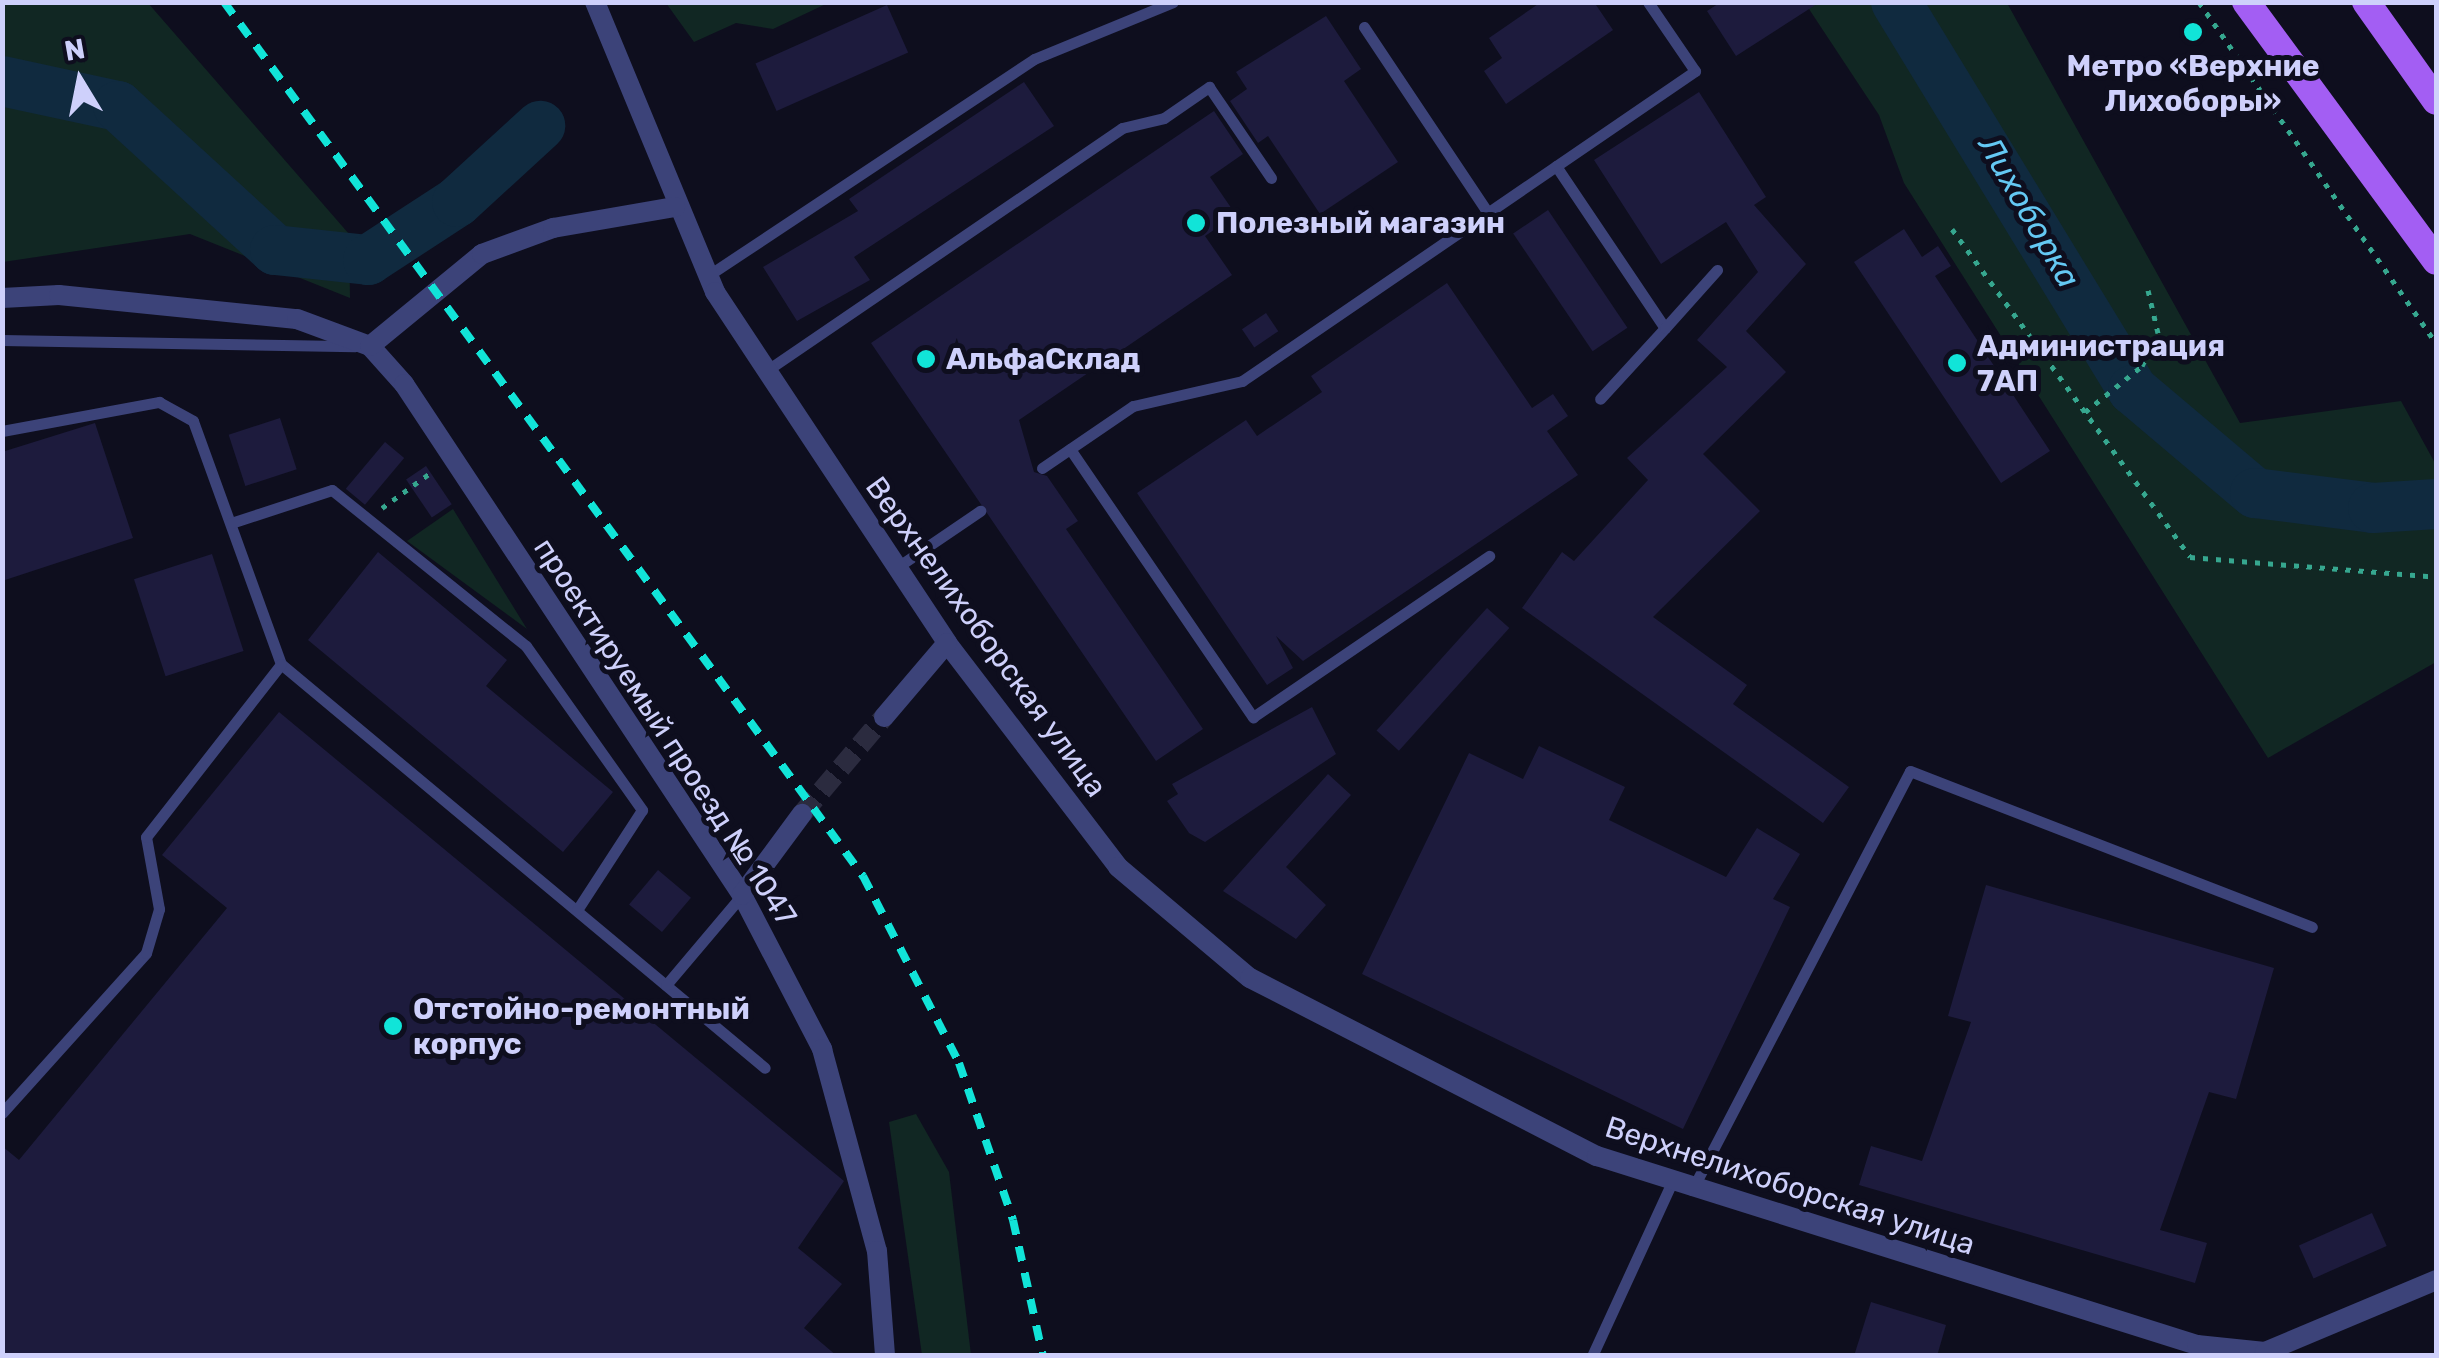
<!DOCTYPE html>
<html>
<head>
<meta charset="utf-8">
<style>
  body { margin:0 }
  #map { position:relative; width:2439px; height:1358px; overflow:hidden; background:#0e0e1e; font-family:Rubik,sans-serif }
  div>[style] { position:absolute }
  .green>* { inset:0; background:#112723 }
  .river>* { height:50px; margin:-25px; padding:0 25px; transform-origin:25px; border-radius:25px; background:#102a3f }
  .building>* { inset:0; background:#1d1b3d; transform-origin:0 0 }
  .minor-tunnel>* { height:20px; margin-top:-10px; transform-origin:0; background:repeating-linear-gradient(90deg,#2b2b3f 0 20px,transparent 0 30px) }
  .path>* { height:5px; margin-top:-2.5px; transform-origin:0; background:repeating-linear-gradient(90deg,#36a78f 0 5px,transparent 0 13px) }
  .service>* { height:11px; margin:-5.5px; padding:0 5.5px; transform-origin:5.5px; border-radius:5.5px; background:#3c4379 }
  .minor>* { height:20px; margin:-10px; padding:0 10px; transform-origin:10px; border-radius:10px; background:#3c4379 }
  .primary>* { height:28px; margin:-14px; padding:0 14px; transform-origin:14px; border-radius:14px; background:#a35ef3 }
  .rail>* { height:8px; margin-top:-4px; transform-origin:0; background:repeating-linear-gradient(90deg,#11e4d8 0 15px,transparent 0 27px) }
  .dots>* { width:28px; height:28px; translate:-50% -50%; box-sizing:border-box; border:5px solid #0e0e1e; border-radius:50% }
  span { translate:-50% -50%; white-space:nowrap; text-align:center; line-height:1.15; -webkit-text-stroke:10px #0e0e1e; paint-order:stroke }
  .poi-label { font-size:30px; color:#ced0fb; font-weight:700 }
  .left { translate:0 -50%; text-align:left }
  .street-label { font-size:30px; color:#ced0fb }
  .water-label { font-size:32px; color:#64c8f3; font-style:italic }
  .frame { position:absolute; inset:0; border:5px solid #ced0fb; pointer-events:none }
  .north { position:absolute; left:30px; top:30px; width:100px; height:100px; -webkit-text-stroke:8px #0e0e1e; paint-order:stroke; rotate:350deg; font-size:28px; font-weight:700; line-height:40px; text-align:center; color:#ced0fb }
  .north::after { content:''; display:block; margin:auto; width:35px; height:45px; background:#ced0fb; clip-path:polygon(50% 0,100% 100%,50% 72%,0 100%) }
</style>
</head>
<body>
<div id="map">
  <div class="green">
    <i style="clip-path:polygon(3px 2px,148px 3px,349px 234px,350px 298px,190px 234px,3px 262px)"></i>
    <i style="clip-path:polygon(666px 3px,828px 3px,773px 29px,736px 23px,694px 42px)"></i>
    <i style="clip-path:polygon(1805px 3px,2007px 3px,2240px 423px,2401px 401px,2436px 465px,2436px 662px,2268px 758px,1904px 183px,1879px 115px)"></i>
    <i style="clip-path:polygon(453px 509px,527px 629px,407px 541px)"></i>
    <i style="clip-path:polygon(916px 1114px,949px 1172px,971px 1355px,922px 1355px,889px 1122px)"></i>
  </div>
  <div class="river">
    <i style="left:1896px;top:2px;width:455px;rotate:58.6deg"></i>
    <i style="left:2133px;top:390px;width:160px;rotate:40.2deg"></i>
    <i style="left:2255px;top:493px;width:119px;rotate:7.2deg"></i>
    <i style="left:2373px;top:508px;width:63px;rotate:-3.6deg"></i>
    <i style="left:2px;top:81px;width:119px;rotate:12.2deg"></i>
    <i style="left:118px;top:106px;width:213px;rotate:42.5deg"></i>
    <i style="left:275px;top:250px;width:94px;rotate:6.1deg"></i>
    <i style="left:368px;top:260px;width:106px;rotate:-33.1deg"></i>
    <i style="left:457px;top:202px;width:113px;rotate:-42.5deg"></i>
  </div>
  <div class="building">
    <i style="clip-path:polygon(1541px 2px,1594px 2px,1613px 30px,1506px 104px,1484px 71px,1502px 58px,1489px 38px)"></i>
    <i style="clip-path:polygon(1721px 2px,1820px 2px,1736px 56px,1707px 11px)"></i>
    <i style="left:887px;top:5px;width:52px;height:144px;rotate:66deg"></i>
    <i style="clip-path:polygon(1326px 16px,1361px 69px,1344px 81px,1398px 162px,1320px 214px,1268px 136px,1258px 143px,1230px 101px,1247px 89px,1236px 72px)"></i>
    <i style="clip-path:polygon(1024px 82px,1054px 126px,854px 257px,870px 280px,797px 321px,763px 267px,858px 211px,849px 199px)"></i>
    <i style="clip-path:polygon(1699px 92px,1766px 197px,1754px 205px,1806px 264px,1746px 331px,1786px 372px,1703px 454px,1760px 511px,1653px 617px,1747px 685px,1733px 704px,1849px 787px,1823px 823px,1522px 608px,1562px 552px,1574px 561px,1648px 480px,1627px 458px,1727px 367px,1697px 340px,1758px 272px,1726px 222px,1661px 264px,1594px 160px)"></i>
    <i style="clip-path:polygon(1214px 111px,1243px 154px,1210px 177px,1236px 215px,1205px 236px,1232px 275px,1019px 420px,1034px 472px,1047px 476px,1078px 521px,1066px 529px,1203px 729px,1156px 761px,871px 343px)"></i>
    <i style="left:1548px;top:210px;width:142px;height:42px;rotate:56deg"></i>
    <i style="clip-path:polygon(1904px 229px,1922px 257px,1938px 246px,1951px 266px,1935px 276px,2050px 451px,2001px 483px,1854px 262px)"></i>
    <i style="clip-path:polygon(1447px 283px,1532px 408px,1553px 394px,1568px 416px,1547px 431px,1578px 475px,1303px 661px,1276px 636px,1293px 668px,1267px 685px,1137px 493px,1246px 420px,1257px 436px,1322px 392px,1311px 376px)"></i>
    <i style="left:1266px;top:313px;width:22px;height:29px;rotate:56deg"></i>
    <i style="left:280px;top:418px;width:54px;height:54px;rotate:72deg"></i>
    <i style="clip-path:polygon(95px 423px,133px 538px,2px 581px,2px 452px)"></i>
    <i style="left:385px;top:442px;width:25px;height:61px;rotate:40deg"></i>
    <i style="left:426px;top:466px;width:46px;height:24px;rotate:56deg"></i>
    <i style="clip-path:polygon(378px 552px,507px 660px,486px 686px,613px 792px,563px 852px,308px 640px)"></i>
    <i style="left:212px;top:554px;width:102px;height:82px;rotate:72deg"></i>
    <i style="left:1487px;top:608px;width:30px;height:165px;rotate:42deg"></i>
    <i style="clip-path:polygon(1312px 707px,1336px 754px,1205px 842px,1189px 833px,1167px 801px,1178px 794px,1172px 784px)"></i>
    <i style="clip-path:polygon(279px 712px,844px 1181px,798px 1248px,842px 1284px,804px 1328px,837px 1356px,2px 1356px,2px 1146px,19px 1160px,227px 908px,162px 855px)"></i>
    <i style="clip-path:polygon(1539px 746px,1625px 787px,1609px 820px,1726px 877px,1757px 828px,1800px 854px,1773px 899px,1790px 907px,1683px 1129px,1362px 974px,1469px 753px,1523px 779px)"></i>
    <i style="clip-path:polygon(1328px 774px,1351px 795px,1286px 867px,1326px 905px,1296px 939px,1223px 891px)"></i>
    <i style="left:658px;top:870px;width:43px;height:45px;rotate:40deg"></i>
    <i style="clip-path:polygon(1986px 885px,2274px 968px,2236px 1099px,2209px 1092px,2160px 1230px,2207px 1243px,2195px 1283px,1859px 1185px,1871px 1146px,1922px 1161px,1971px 1022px,1948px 1016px)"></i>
    <i style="left:2372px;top:1213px;width:36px;height:80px;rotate:66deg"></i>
    <i style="clip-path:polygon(1871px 1302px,1946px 1325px,1937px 1356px,1854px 1356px)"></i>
  </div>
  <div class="minor-tunnel">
    <i style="left:802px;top:814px;width:127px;rotate:-49.8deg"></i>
  </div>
  <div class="path">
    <i style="left:2199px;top:2px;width:415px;rotate:55.2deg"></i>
    <i style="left:1952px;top:229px;width:405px;rotate:54deg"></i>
    <i style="left:2190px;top:557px;width:247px;rotate:4.6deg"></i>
    <i style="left:2085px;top:412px;width:73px;rotate:-38.9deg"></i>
    <i style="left:2142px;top:366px;width:37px;rotate:-64deg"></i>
    <i style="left:2158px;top:333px;width:44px;rotate:-103.1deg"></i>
    <i style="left:382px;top:508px;width:63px;rotate:-36deg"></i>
  </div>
  <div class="service">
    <i style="left:1364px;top:27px;width:224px;rotate:56.3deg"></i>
    <i style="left:1556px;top:166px;width:195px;rotate:56.1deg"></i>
    <i style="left:1665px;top:328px;width:96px;rotate:132.5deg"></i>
    <i style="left:706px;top:277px;width:394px;rotate:-33.6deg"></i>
    <i style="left:1034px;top:59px;width:150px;rotate:-22.3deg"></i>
    <i style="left:1665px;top:328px;width:78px;rotate:-48.1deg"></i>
    <i style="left:2px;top:340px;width:353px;rotate:1deg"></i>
    <i style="left:766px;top:371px;width:431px;rotate:-34.3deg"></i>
    <i style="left:1122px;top:128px;width:43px;rotate:-13.4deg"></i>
    <i style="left:1164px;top:118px;width:55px;rotate:-34.6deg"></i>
    <i style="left:1209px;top:87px;width:110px;rotate:55.7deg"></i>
    <i style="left:2px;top:431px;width:160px;rotate:-10.5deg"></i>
    <i style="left:159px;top:402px;width:39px;rotate:29deg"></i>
    <i style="left:193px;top:421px;width:258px;rotate:70.1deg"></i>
    <i style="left:281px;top:664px;width:630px;rotate:39.85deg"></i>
    <i style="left:1070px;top:449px;width:325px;rotate:55.7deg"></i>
    <i style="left:1253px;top:717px;width:286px;rotate:-34.3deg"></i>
    <i style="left:1042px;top:468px;width:110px;rotate:-34.3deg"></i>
    <i style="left:1133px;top:406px;width:112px;rotate:-12.9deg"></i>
    <i style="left:1242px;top:381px;width:549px;rotate:-34.38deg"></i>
    <i style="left:1695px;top:71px;width:83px;rotate:-124.3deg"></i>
    <i style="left:231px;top:523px;width:106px;rotate:-18.1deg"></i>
    <i style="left:332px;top:490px;width:249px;rotate:38.8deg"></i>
    <i style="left:526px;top:646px;width:201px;rotate:54.7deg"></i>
    <i style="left:642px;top:810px;width:119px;rotate:123deg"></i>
    <i style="left:896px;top:568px;width:102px;rotate:-34.2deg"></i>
    <i style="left:666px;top:985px;width:118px;rotate:-49.8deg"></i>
    <i style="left:2px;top:1113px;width:215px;rotate:-48deg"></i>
    <i style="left:146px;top:953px;width:46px;rotate:-73.5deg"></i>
    <i style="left:159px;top:909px;width:73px;rotate:-100.2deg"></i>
    <i style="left:146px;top:837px;width:219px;rotate:-52deg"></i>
    <i style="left:1692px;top:1190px;width:472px;rotate:-62.5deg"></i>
    <i style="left:1910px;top:771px;width:431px;rotate:21.2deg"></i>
    <i style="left:1592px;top:1356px;width:192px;rotate:-65.3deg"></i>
  </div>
  <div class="minor">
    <i style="left:595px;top:2px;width:314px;rotate:67.5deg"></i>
    <i style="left:715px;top:292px;width:421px;rotate:56.5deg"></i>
    <i style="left:947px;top:643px;width:282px;rotate:52.6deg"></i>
    <i style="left:1118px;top:867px;width:172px;rotate:40.1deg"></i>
    <i style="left:1250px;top:978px;width:390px;rotate:27.2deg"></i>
    <i style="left:1597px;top:1156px;width:629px;rotate:17.48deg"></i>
    <i style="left:2197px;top:1345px;width:68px;rotate:5.9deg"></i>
    <i style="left:2265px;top:1352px;width:186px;rotate:-22.8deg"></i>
    <i style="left:2px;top:298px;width:57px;rotate:-3deg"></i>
    <i style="left:59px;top:295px;width:239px;rotate:5.8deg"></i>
    <i style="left:297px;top:319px;width:78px;rotate:20.3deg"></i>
    <i style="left:370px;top:346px;width:51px;rotate:48.2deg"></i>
    <i style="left:404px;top:384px;width:613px;rotate:56.52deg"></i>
    <i style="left:742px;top:895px;width:174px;rotate:62.5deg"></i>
    <i style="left:822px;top:1049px;width:209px;rotate:74.8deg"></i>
    <i style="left:877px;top:1251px;width:105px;rotate:85.6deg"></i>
    <i style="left:370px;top:346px;width:145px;rotate:-39.4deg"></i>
    <i style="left:482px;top:254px;width:76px;rotate:-20.1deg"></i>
    <i style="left:553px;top:228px;width:124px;rotate:-9.8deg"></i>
    <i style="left:884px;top:717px;width:97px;rotate:-49.6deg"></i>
    <i style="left:742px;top:895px;width:101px;rotate:-53.5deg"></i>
  </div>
  <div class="primary">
    <i style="left:2246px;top:2px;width:321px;rotate:53.7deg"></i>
    <i style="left:2366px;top:2px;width:121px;rotate:54.7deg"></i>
  </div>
  <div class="rail">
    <i style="left:224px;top:2px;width:1083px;rotate:53.83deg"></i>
    <i style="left:863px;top:876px;width:210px;rotate:62.8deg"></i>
    <i style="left:959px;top:1063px;width:166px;rotate:71deg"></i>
    <i style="left:1013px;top:1220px;width:139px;rotate:77.6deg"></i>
  </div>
  <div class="dots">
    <i style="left:2193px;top:32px;background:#11e4d8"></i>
    <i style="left:1196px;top:223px;background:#11e4d8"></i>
    <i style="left:926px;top:359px;background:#11e4d8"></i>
    <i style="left:1957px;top:363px;background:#11e4d8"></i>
    <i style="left:393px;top:1026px;background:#11e4d8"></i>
  </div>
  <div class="poi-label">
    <span style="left:2193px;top:83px">Метро «Верхние<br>Лихоборы»</span>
    <span class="left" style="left:1216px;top:223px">Полезный магазин</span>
    <span class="left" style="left:1977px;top:363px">Администрация<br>7АП</span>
    <span class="left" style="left:946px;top:359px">АльфаСклад</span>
    <span class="left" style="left:413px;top:1026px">Отстойно-ремонтный<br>корпус</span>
  </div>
  <div class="street-label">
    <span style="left:986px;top:637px;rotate:54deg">Верхнелихоборская улица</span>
    <span style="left:665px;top:732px;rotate:57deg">проектируемый проезд № 1047</span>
    <span style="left:1790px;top:1186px;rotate:18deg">Верхнелихоборская улица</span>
  </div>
  <div class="water-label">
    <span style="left:2029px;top:212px;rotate:60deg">Лихоборка</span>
  </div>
  <div class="frame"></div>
  <div class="north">N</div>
</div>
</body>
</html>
